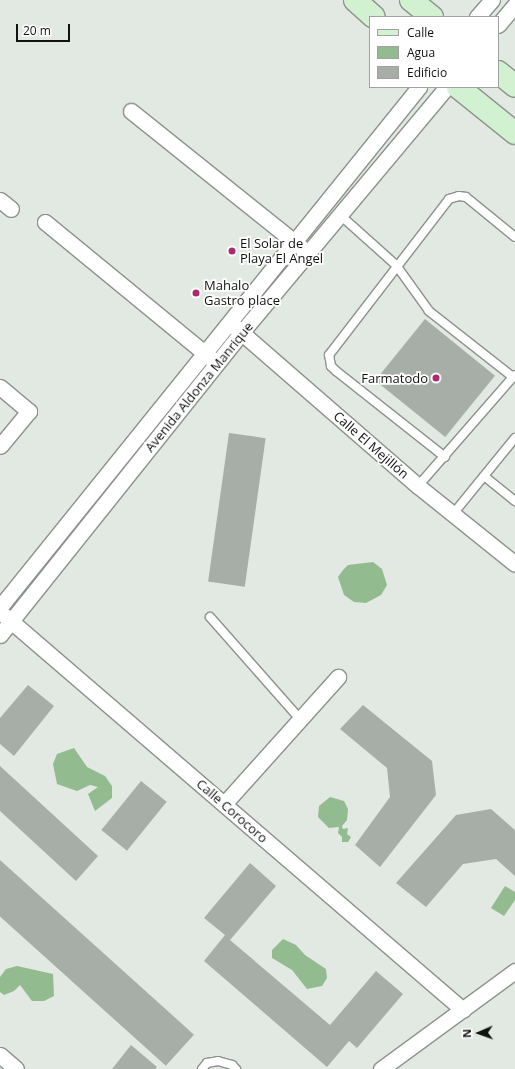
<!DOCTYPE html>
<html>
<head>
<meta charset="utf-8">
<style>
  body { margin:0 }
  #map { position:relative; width:515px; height:1069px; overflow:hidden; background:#e2e9e2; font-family:"Open Sans",sans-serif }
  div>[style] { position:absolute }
  .water>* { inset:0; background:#92bb90 }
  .building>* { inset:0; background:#a7ada7; transform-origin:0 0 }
  .roads { filter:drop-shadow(1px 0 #8c928c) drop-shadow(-1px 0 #8c928c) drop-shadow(0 1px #8c928c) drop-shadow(0 -1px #8c928c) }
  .lane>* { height:8px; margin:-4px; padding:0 4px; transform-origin:4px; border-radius:4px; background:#fff }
  .street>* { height:15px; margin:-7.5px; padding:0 7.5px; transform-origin:7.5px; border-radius:7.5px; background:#fff }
  .secondary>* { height:22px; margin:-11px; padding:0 11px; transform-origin:11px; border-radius:11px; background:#d1f1d1 }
  .dots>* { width:11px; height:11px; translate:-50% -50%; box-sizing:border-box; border:2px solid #fff; border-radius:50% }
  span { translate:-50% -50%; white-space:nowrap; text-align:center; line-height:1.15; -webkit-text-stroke:3.5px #fff; paint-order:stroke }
  .poi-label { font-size:13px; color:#111311 }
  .left { translate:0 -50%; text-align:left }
  .right { translate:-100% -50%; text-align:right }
  .street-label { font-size:13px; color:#111311 }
  .legend { position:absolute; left:369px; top:16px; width:130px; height:72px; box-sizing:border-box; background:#fff; border:1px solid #a0a1a0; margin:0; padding:5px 7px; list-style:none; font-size:12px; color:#111311 }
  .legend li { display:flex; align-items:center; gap:8px; height:20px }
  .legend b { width:20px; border:1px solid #a0a1a0 }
  .north { position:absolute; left:459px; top:1013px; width:40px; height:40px; -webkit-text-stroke:3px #fff; paint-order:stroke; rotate:268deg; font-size:11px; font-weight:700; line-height:16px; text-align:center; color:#111311 }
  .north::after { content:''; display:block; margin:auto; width:14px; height:18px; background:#111311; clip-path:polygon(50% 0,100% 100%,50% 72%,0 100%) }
  .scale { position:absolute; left:16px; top:24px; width:54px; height:18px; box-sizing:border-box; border:2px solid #111311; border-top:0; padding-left:5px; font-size:12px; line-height:14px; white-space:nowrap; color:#111311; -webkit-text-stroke:3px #fff; paint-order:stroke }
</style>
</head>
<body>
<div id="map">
  <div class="water">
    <i style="clip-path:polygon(373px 562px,382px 569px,387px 585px,381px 595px,366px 603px,354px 602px,344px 595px,338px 577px,343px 570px,348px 565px)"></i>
    <i style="clip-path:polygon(74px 748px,87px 767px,105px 776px,112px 786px,112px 798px,95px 811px,88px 794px,98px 787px,90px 785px,77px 791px,57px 784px,53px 764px,57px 754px)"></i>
    <i style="clip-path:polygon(330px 797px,344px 801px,348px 809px,347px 820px,342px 826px,343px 829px,348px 828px,347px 834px,351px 837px,348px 842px,342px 842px,342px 837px,338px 833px,339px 827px,329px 828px,318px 817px,319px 806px)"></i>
    <i style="clip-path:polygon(505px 886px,515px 892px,515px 900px,504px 916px,491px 908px)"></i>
    <i style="clip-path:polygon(283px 939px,296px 945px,305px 955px,326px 969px,327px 978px,322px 986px,307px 989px,292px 970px,272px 958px,272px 950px)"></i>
    <i style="clip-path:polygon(17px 966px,53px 974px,54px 996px,44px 1001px,32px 1001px,20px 985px,14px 991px,4px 995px,0 992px,0 977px,6px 969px)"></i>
  </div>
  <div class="building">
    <i style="left:425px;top:319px;width:90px;height:79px;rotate:39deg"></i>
    <i style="left:229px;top:433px;width:37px;height:150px;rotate:8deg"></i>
    <i style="clip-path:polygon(28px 685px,54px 706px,14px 756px,0 744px,0 718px)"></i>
    <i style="clip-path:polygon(363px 705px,432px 761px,436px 795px,380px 867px,355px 845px,390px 797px,387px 768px,340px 729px)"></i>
    <i style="clip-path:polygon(0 766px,98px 856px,76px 881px,0 811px)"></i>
    <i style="left:141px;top:781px;width:33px;height:63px;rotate:39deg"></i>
    <i style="clip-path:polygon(491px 809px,515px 830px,515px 876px,496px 859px,463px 864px,426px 907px,396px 883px,456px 815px)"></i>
    <i style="left:0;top:860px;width:261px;height:42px;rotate:42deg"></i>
    <i style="clip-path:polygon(250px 863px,276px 886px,230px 940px,330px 1025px,376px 971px,403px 994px,357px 1048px,349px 1041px,327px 1067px,204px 961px,225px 935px,204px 918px)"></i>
    <i style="clip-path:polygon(131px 1045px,157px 1067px,155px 1069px,112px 1069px)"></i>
  </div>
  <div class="roads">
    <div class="lane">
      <i style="left:339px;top:214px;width:76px;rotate:41.8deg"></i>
      <i style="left:396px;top:265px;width:57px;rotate:54.3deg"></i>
      <i style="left:429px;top:311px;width:107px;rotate:38.2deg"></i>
      <i style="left:445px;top:457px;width:139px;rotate:-141.7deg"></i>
      <i style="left:336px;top:371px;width:7px;rotate:-135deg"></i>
      <i style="left:331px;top:366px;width:11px;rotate:-100deg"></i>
      <i style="left:329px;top:355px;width:197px;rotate:-52.4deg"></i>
      <i style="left:449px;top:199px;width:10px;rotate:-17deg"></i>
      <i style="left:459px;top:196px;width:7px;rotate:8deg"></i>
      <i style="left:466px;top:197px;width:63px;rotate:39.2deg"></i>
      <i style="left:484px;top:476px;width:40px;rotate:39deg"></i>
      <i style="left:418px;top:486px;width:147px;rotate:-48.9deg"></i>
      <i style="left:453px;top:514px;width:98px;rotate:-50.8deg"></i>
      <i style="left:210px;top:617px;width:136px;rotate:48.6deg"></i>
      <i style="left:202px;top:1069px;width:8px;rotate:-50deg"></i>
      <i style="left:207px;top:1063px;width:11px;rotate:-10deg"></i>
      <i style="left:218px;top:1061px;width:15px;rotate:16deg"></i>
      <i style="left:232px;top:1065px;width:6px;rotate:45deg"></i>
    </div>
    <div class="street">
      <i style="left:477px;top:17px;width:23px;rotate:-49deg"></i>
      <i style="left:498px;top:25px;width:26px;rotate:-50deg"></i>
      <i style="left:131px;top:111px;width:219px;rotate:38.7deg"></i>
      <i style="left:0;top:200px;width:14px;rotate:39deg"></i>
      <i style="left:45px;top:222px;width:216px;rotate:39.4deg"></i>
      <i style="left:235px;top:327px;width:242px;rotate:41deg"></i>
      <i style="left:418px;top:486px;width:124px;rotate:38.8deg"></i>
      <i style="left:0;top:387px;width:38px;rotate:40deg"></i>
      <i style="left:29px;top:411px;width:45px;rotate:129.6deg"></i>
      <i style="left:0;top:607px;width:668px;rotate:-51.14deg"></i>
      <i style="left:5px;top:616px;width:604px;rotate:40.7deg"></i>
      <i style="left:0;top:635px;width:386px;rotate:-51.4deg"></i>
      <i style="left:241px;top:333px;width:321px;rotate:-50.1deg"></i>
      <i style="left:224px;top:804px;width:171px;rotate:-48.1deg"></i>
      <i style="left:0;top:1055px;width:21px;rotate:41deg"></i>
      <i style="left:381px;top:1069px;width:166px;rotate:-36.2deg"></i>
    </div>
    <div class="secondary">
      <i style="left:355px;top:0;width:25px;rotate:42deg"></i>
      <i style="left:411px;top:0;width:27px;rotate:39deg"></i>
      <i style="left:498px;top:72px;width:22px;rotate:39deg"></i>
      <i style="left:458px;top:87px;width:73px;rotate:38.9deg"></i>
    </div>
  </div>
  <div class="dots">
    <i style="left:232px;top:251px;background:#af286e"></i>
    <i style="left:196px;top:293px;background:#af286e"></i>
    <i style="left:436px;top:378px;background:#af286e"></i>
  </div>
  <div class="poi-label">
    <span class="left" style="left:240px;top:251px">El Solar de<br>Playa El Angel</span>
    <span class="left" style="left:204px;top:293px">Mahalo<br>Gastro place</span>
    <span class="right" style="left:428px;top:378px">Farmatodo</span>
  </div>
  <div class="street-label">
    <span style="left:199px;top:387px;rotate:-51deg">Avenida Aldonza Manrique</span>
    <span style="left:371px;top:445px;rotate:41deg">Calle El Mejillón</span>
    <span style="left:232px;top:811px;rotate:41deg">Calle Corocoro</span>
  </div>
  <ul class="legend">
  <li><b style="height:5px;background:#d1f1d1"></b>Calle</li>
  <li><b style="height:11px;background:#92bb90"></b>Agua</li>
  <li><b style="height:11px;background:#a7ada7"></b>Edificio</li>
  </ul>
  <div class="north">N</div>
  <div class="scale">20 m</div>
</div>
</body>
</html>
